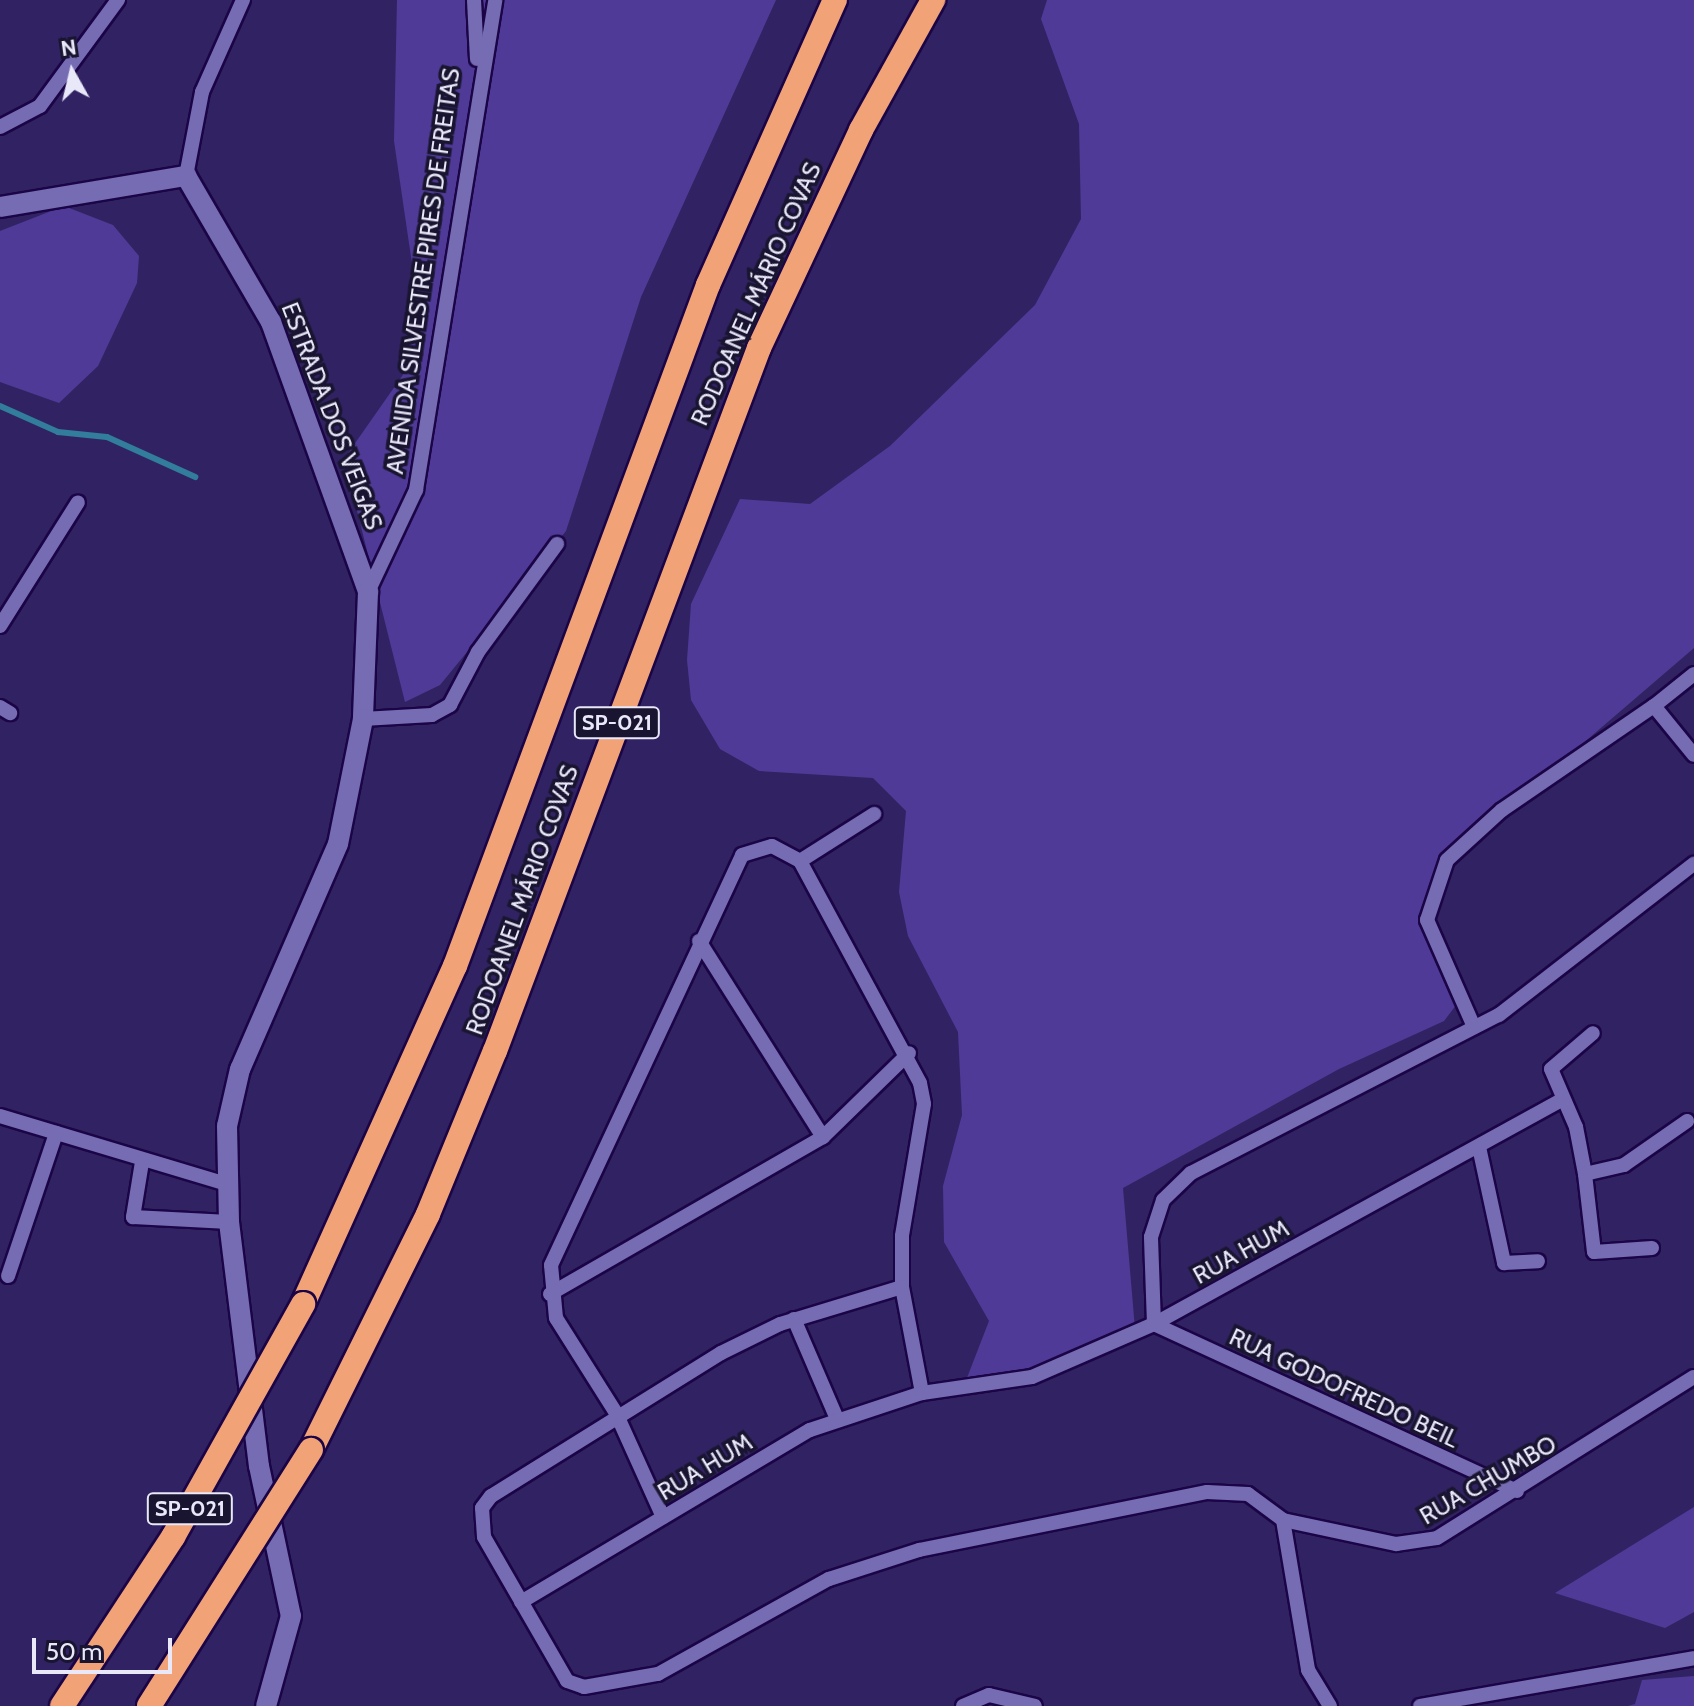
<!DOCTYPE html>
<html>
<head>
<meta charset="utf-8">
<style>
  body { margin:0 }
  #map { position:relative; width:1694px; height:1706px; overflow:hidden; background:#312363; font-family:Cabin,sans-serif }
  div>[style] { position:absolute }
  .green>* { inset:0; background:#4f3b97 }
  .stream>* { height:6px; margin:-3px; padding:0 3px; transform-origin:3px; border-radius:3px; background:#327d9b }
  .roads { filter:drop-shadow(2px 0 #1b0546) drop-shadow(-2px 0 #1b0546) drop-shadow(0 2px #1b0546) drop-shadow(0 -2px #1b0546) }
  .street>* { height:14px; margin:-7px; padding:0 7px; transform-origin:7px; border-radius:7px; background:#766cb3 }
  .secondary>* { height:20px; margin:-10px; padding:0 10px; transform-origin:10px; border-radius:10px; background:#766cb3 }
  .highway>* { height:24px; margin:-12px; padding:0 12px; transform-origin:12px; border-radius:12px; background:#f2a277 }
  .bridges { filter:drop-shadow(2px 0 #1b0546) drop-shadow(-2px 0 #1b0546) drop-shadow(0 2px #1b0546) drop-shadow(0 -2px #1b0546) }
  .highway-bridge>* { height:24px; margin:-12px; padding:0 12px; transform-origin:12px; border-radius:12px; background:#f2a277 }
  span { translate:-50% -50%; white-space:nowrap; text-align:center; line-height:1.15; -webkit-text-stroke:7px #191430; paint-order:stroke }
  .shield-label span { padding:2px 6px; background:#191430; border:2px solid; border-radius:6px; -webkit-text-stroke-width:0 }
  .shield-label { font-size:22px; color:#e9e8f9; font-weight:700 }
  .street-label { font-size:24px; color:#e9e8f9 }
  .north { position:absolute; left:32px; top:32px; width:80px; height:80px; -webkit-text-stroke:6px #191430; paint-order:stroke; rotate:352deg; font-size:22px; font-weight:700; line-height:32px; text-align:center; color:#e9e8f9 }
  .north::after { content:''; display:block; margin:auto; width:28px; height:36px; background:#e9e8f9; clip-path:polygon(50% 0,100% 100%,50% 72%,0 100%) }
  .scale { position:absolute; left:32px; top:1638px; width:140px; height:36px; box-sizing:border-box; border:4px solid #e9e8f9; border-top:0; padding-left:10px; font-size:24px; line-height:28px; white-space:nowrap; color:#e9e8f9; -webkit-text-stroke:6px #191430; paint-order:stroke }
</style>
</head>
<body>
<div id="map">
  <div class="green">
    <i style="clip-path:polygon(397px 0,776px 0,641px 297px,566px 531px,440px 685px,405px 702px,344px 459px,407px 369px,415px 284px,394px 141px)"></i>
    <i style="clip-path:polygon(1047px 0,1694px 0,1694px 648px,1447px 860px,1427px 920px,1460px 1000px,1444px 1021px,1339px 1069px,1123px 1188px,1135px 1329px,1031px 1372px,965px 1383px,989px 1321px,944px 1242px,943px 1186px,962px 1115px,958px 1032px,908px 936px,899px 892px,906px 811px,873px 778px,759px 771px,720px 749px,691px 700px,687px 660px,691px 604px,740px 499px,810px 504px,890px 446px,1035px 305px,1081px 219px,1079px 124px,1041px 19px)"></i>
    <i style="clip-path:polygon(64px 206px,113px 225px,139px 256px,137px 283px,98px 366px,59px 403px,0 382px,0 231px)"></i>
    <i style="clip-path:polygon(1694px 1507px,1694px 1612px,1665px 1628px,1555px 1593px)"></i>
    <i style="clip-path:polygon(1694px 1676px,1694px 1706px,1628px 1706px,1635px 1704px,1642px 1680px)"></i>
  </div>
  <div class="stream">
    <i style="left:0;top:406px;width:64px;rotate:24.1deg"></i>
    <i style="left:58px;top:432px;width:49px;rotate:5.8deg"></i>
    <i style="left:107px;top:437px;width:97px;rotate:24.4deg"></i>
  </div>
  <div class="roads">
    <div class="street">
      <i style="left:474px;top:0;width:59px;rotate:87.1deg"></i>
      <i style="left:0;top:127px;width:45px;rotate:-27.7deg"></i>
      <i style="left:40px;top:106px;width:132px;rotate:-53.7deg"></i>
      <i style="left:186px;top:176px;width:86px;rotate:-79.2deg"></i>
      <i style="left:202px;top:92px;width:101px;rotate:-66deg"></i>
      <i style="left:368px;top:592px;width:113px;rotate:-64.8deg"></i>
      <i style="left:416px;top:490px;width:496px;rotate:-80.8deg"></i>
      <i style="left:0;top:626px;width:146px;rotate:-57.8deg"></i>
      <i style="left:1694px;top:674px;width:51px;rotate:141.3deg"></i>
      <i style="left:1654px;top:706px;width:63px;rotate:50.8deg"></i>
      <i style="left:0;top:707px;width:12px;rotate:31deg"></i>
      <i style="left:363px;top:719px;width:69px;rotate:-3.3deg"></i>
      <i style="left:432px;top:715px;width:21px;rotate:-29deg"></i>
      <i style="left:450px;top:705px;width:60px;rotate:-62.2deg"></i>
      <i style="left:478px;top:652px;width:134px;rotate:-53.8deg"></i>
      <i style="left:800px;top:861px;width:88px;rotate:-32.4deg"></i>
      <i style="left:699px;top:941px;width:232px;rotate:57.7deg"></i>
      <i style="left:1474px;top:1027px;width:117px;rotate:-113.7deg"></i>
      <i style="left:1427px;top:920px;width:63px;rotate:-71.6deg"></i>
      <i style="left:1447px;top:860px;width:74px;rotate:-42.3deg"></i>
      <i style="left:1502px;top:810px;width:184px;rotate:-34.4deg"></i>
      <i style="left:0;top:1116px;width:237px;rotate:16.7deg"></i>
      <i style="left:1479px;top:1147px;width:119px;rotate:77.8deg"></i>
      <i style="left:1504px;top:1263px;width:34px;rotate:-3deg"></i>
      <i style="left:142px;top:1162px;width:56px;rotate:99.3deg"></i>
      <i style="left:133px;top:1217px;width:96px;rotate:3deg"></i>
      <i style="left:1585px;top:1174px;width:48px;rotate:-100.8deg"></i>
      <i style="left:1576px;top:1127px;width:63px;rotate:-113.3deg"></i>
      <i style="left:1551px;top:1069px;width:55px;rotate:-40.6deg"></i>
      <i style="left:1652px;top:1248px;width:58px;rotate:176.1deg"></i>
      <i style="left:1594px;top:1252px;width:79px;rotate:-96.6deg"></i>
      <i style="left:1585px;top:1174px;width:40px;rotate:-13deg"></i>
      <i style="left:1624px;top:1165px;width:77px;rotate:-34.9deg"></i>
      <i style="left:8px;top:1276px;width:151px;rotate:-71.4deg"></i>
      <i style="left:902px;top:1287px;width:127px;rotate:163.1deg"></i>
      <i style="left:780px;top:1324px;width:66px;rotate:153.8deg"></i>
      <i style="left:721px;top:1353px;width:271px;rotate:148.1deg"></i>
      <i style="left:491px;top:1496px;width:15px;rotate:127deg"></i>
      <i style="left:482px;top:1508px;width:29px;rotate:86deg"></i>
      <i style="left:484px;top:1537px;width:166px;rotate:60deg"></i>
      <i style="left:567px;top:1681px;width:18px;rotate:19deg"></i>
      <i style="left:584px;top:1687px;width:75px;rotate:-10deg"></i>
      <i style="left:658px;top:1674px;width:196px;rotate:-29.1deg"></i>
      <i style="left:829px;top:1579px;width:95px;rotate:-17.9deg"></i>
      <i style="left:919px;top:1550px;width:294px;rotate:-11.4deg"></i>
      <i style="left:1207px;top:1492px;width:41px;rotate:2.8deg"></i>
      <i style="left:1248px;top:1494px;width:44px;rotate:36.6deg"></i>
      <i style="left:550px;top:1294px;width:315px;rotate:-29.9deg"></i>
      <i style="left:823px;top:1137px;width:120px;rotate:-44.3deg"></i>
      <i style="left:794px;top:1319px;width:109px;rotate:66.7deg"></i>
      <i style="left:1517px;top:1491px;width:400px;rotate:-155.3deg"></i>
      <i style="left:1154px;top:1324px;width:87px;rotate:-92deg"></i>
      <i style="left:1151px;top:1237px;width:39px;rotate:-72deg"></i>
      <i style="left:1163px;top:1200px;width:39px;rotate:-44deg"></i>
      <i style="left:1191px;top:1173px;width:346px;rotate:-27.2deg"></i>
      <i style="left:1499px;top:1015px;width:247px;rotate:-37.8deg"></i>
      <i style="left:663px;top:1517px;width:114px;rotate:-114.3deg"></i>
      <i style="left:616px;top:1413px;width:112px;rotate:-122.3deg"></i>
      <i style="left:556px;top:1318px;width:53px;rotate:-95.4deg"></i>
      <i style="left:551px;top:1265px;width:452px;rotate:-65deg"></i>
      <i style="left:742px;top:855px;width:31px;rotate:-17deg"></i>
      <i style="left:772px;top:846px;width:32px;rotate:28deg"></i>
      <i style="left:800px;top:861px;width:252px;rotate:61.6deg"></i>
      <i style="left:920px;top:1083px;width:21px;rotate:79deg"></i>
      <i style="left:924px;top:1104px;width:134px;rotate:99.5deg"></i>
      <i style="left:902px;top:1236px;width:51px;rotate:90deg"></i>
      <i style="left:902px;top:1287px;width:108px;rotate:79.3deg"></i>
      <i style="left:1283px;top:1520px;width:116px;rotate:12deg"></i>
      <i style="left:1396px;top:1544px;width:41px;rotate:-8.3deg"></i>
      <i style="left:1437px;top:1538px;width:303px;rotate:-32.1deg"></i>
      <i style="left:1283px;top:1520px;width:152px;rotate:80.5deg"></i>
      <i style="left:1308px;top:1670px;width:42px;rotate:58.6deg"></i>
      <i style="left:521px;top:1602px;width:336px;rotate:-30.8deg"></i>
      <i style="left:810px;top:1430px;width:118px;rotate:-18.3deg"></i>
      <i style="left:922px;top:1393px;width:111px;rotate:-8.3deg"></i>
      <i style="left:1032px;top:1377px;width:133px;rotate:-23.5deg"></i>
      <i style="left:1154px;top:1324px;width:465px;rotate:-28.8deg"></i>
      <i style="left:963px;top:1706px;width:28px;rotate:-23deg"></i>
      <i style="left:989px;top:1695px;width:47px;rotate:13.4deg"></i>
      <i style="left:1420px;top:1706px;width:278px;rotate:-9.9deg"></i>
    </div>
    <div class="secondary">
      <i style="left:0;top:207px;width:189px;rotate:-9.5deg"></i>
      <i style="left:186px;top:176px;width:169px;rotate:59.8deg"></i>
      <i style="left:271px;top:322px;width:287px;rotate:70.2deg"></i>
      <i style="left:368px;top:592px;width:127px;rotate:92.3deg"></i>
      <i style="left:363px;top:719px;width:127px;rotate:101.3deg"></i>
      <i style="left:338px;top:844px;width:245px;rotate:113.5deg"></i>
      <i style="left:240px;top:1069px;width:58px;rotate:102.8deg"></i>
      <i style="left:227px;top:1126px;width:96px;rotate:88.8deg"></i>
      <i style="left:229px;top:1222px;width:246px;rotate:83deg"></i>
      <i style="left:259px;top:1466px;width:153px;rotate:78deg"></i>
      <i style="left:291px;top:1616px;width:93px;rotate:105.5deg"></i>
    </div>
    <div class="highway">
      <i style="left:303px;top:1304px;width:371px;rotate:-65.8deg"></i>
      <i style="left:455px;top:966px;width:726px;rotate:-69.62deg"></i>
      <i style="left:708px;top:285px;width:312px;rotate:-66deg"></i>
      <i style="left:311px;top:1450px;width:263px;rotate:-63.6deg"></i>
      <i style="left:428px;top:1214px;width:176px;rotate:-67.7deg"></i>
      <i style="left:495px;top:1051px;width:751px;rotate:-69.42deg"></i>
      <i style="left:759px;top:348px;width:241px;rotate:-64.9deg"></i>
      <i style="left:861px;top:130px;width:149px;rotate:-61deg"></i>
    </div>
  </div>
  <div class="bridges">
    <div class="highway-bridge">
      <i style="left:62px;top:1706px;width:202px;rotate:-56.7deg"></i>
      <i style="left:173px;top:1537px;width:267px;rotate:-60.8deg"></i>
      <i style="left:149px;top:1706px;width:303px;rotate:-57.7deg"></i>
    </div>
  </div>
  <div class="shield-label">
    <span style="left:617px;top:723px">SP-021</span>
    <span style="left:190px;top:1509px">SP-021</span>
  </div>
  <div class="street-label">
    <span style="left:423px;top:271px;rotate:-82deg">AVENIDA SILVESTRE PIRES DE FREITAS</span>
    <span style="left:756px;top:294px;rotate:-66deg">RODOANEL MÁRIO COVAS</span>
    <span style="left:332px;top:416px;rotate:69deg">ESTRADA DOS VEIGAS</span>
    <span style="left:522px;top:900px;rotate:-70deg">RODOANEL MÁRIO COVAS</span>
    <span style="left:1241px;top:1252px;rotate:-29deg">RUA HUM</span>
    <span style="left:1344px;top:1388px;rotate:25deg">RUA GODOFREDO BEIL</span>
    <span style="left:705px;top:1467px;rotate:-31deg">RUA HUM</span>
    <span style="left:1488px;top:1480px;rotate:-30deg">RUA CHUMBO</span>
  </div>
  <div class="north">N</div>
  <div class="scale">50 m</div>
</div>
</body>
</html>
